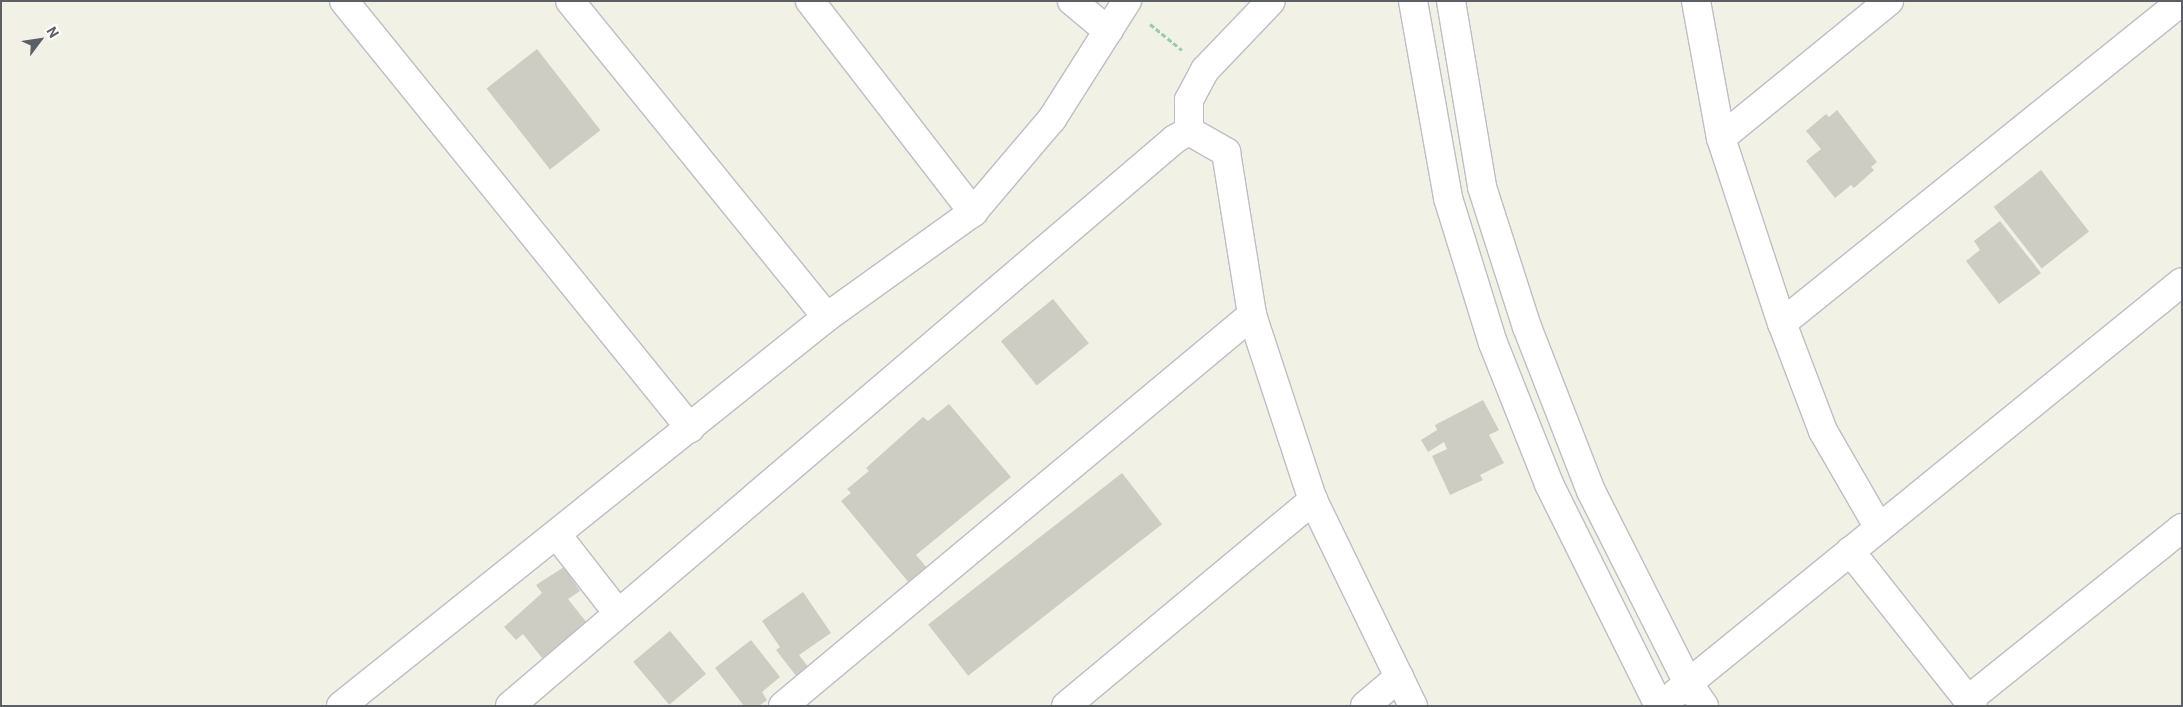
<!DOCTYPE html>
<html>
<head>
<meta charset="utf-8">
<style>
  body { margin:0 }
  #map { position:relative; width:2183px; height:707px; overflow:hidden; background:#f1f1e6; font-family:Roboto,sans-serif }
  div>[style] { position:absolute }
  .building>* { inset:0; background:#cecdc4; transform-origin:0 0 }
  .path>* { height:3px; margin-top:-1.5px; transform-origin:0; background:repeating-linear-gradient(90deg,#98cbb2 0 5px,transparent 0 7.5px) }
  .roads { filter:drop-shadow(1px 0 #bdbec5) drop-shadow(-1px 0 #bdbec5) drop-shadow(0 1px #bdbec5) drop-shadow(0 -1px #bdbec5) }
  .minor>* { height:28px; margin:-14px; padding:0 14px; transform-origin:14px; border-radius:14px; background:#fff }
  span { translate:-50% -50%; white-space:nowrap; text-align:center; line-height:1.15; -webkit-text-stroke:4px #fff; paint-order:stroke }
  .frame { position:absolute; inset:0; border:2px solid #5d5f67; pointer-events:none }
  .north { position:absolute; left:15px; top:15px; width:50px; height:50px; -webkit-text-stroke:4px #fff; paint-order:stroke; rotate:59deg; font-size:14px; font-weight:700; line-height:20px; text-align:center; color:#5d5f67 }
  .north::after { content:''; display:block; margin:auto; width:18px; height:22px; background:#5d5f67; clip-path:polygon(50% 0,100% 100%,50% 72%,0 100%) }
</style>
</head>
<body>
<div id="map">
  <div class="building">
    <i style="left:537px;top:49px;width:103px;height:64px;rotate:52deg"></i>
    <i style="clip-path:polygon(1837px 110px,1877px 162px,1871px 167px,1874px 170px,1854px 188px,1851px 185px,1835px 198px,1806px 161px,1821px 149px,1806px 131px,1826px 114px,1829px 117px)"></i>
    <i style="left:2041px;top:170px;width:78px;height:60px;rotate:52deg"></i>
    <i style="clip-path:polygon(2000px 221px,2041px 273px,1999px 304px,1966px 261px,1980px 250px,1974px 241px)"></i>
    <i style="left:1053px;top:299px;width:57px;height:67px;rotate:51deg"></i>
    <i style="clip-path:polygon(1483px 400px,1499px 430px,1489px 435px,1504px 463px,1480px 475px,1483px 480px,1450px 495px,1432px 456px,1447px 449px,1444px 442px,1428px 452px,1421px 440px,1437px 430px,1435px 425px)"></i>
    <i style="clip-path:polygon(949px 404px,1011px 477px,916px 555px,928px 569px,910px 584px,841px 501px,851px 493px,847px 489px,869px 471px,866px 468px,923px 417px,928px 421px)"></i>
    <i style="left:1122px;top:473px;width:65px;height:246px;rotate:52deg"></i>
    <i style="clip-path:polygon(564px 567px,580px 591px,568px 599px,587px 623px,542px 658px,523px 634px,516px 640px,504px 627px,542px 593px,536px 585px)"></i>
    <i style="clip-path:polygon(803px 592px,831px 633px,799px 655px,809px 668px,797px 677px,776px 650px,780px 647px,762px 621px)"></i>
    <i style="left:670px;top:631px;width:56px;height:48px;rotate:50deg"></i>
    <i style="clip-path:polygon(751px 640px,780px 677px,762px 692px,767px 700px,759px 706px,744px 706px,715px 668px)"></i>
  </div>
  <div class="path">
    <i style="left:1150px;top:24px;width:41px;rotate:39.1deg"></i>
  </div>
  <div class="roads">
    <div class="minor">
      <i style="left:344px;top:1px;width:550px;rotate:50.98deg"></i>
      <i style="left:570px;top:1px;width:407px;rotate:50.9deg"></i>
      <i style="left:810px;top:1px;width:267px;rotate:52.3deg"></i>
      <i style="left:1072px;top:1px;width:47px;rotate:39.8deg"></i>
      <i style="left:1413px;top:1px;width:200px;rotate:79.9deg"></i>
      <i style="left:1448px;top:198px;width:152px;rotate:72.8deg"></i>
      <i style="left:1493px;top:343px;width:152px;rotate:68.3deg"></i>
      <i style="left:1549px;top:484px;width:248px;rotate:63.6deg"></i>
      <i style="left:1451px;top:1px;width:189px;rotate:80.5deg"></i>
      <i style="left:1482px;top:187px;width:147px;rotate:72.2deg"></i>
      <i style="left:1527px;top:327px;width:176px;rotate:68.7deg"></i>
      <i style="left:1591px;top:491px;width:215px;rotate:63.2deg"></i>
      <i style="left:1688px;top:683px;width:28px;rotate:55deg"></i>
      <i style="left:1696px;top:1px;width:139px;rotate:79.7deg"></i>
      <i style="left:1721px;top:138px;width:195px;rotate:71.8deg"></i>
      <i style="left:1782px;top:323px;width:116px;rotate:69.2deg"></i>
      <i style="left:1823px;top:431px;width:112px;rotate:60deg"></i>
      <i style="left:1189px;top:131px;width:43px;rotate:29.6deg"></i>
      <i style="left:1226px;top:152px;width:165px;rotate:80.9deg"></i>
      <i style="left:1252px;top:315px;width:195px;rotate:71.8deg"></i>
      <i style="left:1313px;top:500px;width:229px;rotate:64.1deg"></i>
      <i style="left:1189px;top:131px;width:31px;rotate:-90deg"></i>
      <i style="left:1189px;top:100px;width:34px;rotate:-62deg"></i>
      <i style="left:1205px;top:70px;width:95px;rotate:-46.3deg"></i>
      <i style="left:1721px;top:138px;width:217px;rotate:-39.2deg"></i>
      <i style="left:1782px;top:323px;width:514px;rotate:-38.83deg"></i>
      <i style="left:557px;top:535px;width:99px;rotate:52deg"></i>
      <i style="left:1850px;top:551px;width:198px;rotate:51.6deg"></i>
      <i style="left:1675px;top:694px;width:653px;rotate:-39.1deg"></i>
      <i style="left:1968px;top:700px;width:275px;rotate:-38.8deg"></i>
      <i style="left:341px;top:706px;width:623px;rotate:-38.67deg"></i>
      <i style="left:827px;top:317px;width:180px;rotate:-35.7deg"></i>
      <i style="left:973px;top:212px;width:122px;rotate:-49.7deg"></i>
      <i style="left:1052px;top:119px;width:140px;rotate:-57.6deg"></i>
      <i style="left:510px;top:706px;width:874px;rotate:-40.45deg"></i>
      <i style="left:1175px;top:139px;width:16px;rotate:-30deg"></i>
      <i style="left:783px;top:706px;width:611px;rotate:-39.82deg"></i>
      <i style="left:1066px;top:706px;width:322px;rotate:-39.8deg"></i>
      <i style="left:1365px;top:706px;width:45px;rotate:-40.5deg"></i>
    </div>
  </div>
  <div class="frame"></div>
  <div class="north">N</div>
</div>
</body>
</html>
